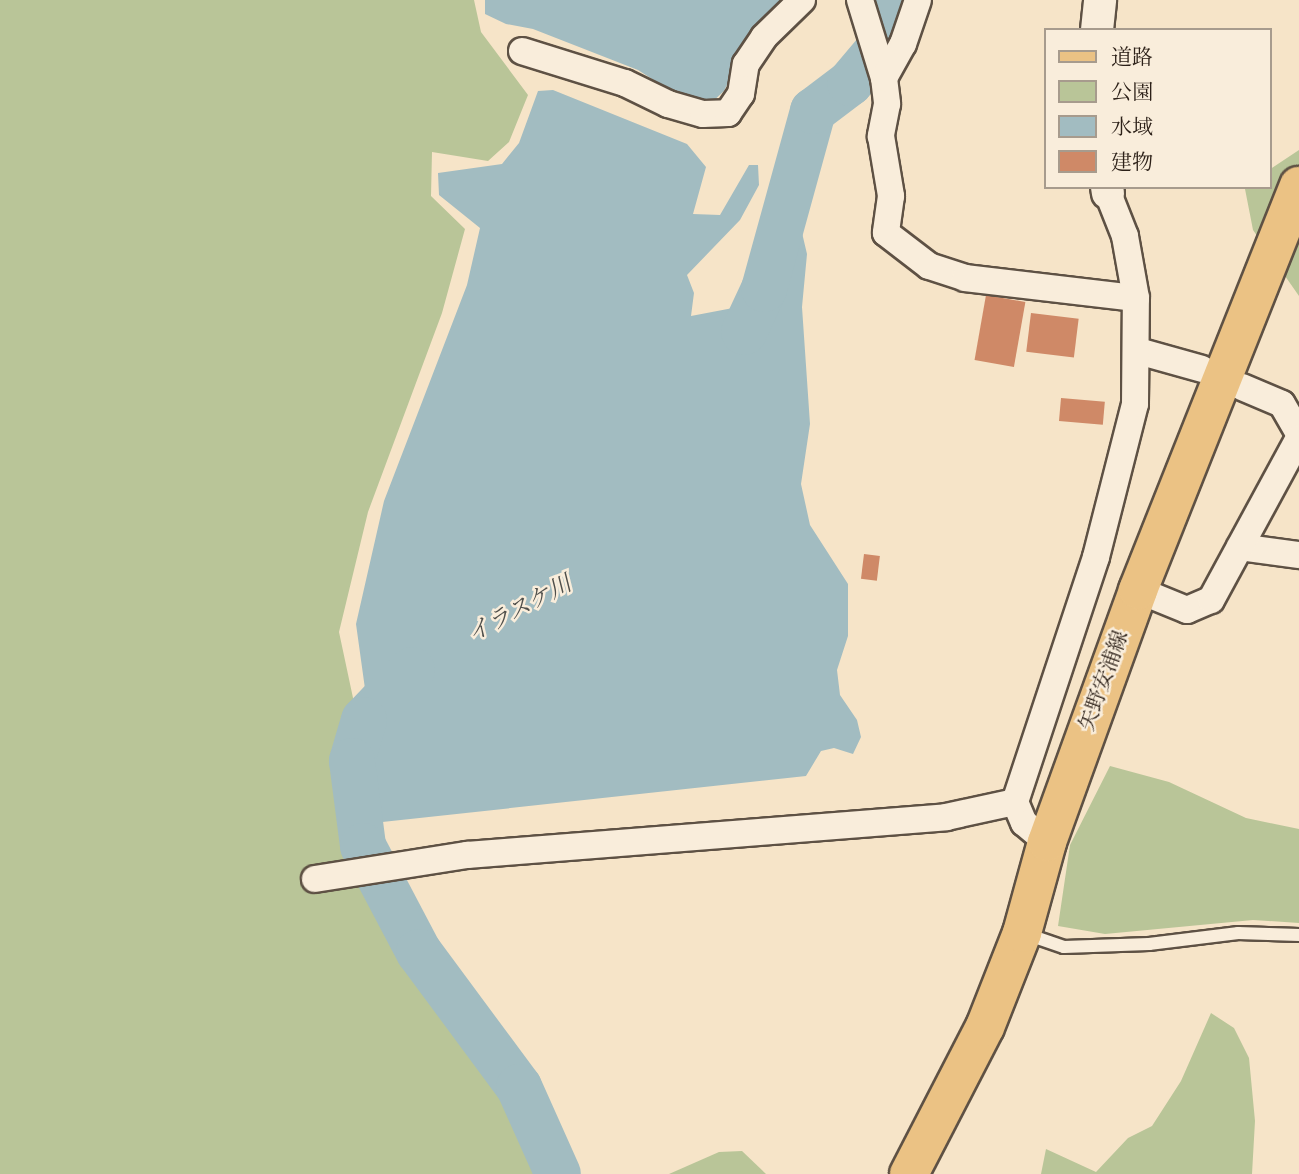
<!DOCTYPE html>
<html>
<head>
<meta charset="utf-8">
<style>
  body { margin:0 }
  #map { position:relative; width:1299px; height:1174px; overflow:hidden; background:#f6e4c8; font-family:Vollkorn,"Noto Serif JP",serif }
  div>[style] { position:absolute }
  .green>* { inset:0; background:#b9c598 }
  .water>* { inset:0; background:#a2bcc1 }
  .river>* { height:46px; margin:-23px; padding:0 23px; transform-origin:23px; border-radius:23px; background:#a2bcc1 }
  .building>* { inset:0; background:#cf8967; transform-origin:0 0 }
  .roads { filter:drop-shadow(2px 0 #5e5144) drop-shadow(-2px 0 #5e5144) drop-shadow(0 2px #5e5144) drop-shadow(0 -2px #5e5144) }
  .service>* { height:12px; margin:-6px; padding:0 6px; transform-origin:6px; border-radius:6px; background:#f9eddb }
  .minor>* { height:26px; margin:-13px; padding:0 13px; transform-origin:13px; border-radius:13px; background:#f9eddb }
  .tertiary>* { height:32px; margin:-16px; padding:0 16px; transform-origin:16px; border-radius:16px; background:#f9eddb }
  .primary>* { height:38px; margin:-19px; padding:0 19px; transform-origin:19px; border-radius:19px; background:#ebc284 }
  span { translate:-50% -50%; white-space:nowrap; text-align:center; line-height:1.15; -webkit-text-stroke:5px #f9eddb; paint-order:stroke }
  .street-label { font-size:21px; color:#2c2018 }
  .water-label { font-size:23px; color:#4f4f4b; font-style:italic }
  .legend { position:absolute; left:1044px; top:28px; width:228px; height:161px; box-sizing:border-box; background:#f9eddb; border:2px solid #a79b8d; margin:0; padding:9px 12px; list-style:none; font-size:21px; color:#2c2018 }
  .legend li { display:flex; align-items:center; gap:14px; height:35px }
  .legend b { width:35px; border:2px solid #a79b8d }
</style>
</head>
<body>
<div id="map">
  <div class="green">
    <i style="clip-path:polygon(0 0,474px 0,481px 32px,528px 95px,509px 142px,488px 161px,432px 152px,431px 196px,465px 229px,442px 313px,368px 512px,339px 632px,356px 712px,347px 777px,352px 834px,378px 900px,458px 1015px,534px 1136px,551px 1174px,0 1174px)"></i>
    <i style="clip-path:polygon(1299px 150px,1299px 296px,1253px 230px,1245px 189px,1269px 187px,1269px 170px)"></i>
    <i style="clip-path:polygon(1110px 766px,1169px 782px,1246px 818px,1299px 829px,1299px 923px,1253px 920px,1105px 934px,1058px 926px,1070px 845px)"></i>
    <i style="clip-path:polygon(1211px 1013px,1234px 1028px,1249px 1058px,1255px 1121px,1252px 1174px,1041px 1174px,1046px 1149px,1096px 1172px,1128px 1138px,1152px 1126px,1181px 1081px)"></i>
    <i style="clip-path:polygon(742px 1151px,766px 1174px,669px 1174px,719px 1152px)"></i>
  </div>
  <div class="water">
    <i style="clip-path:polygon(485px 0,782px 0,752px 34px,724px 91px,710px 104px,671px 91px,638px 70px,533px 29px,506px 24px,485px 14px)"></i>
    <i style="clip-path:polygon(553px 90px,687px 144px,706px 167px,693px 214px,720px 215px,749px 165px,758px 165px,759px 185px,740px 220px,687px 275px,694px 293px,691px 316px,733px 308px,750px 296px,785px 253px,799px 220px,807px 254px,802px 307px,810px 424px,801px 484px,810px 525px,848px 584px,848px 636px,837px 670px,840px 695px,857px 720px,861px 737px,853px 754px,834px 748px,821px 751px,806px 776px,373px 823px,371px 732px,356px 624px,384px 501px,467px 285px,480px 228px,439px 195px,438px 173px,502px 164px,519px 143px,538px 91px)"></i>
  </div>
  <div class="river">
    <i style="left:744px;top:332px;width:47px;rotate:-65.1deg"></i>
    <i style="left:764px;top:289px;width:185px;rotate:-74.6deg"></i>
    <i style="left:813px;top:111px;width:46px;rotate:-37.1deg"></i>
    <i style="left:850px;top:83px;width:68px;rotate:-49.8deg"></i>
    <i style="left:894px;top:31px;width:32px;rotate:-103deg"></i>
    <i style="left:412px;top:670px;width:69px;rotate:133.8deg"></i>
    <i style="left:364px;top:720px;width:43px;rotate:106.3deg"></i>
    <i style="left:352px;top:761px;width:86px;rotate:82.6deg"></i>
    <i style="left:363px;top:846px;width:120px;rotate:62.2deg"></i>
    <i style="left:419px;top:952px;width:168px;rotate:53.5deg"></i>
    <i style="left:519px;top:1087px;width:95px;rotate:65.9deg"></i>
  </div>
  <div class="building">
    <i style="left:986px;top:295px;width:40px;height:66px;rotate:10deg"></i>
    <i style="left:1031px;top:313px;width:48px;height:39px;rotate:7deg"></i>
    <i style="left:1061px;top:398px;width:44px;height:23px;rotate:5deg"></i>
    <i style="left:864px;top:554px;width:16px;height:25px;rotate:7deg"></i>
  </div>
  <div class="roads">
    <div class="service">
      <i style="left:1026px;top:934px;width:40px;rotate:18.9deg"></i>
      <i style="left:1064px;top:947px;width:85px;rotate:-2deg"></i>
      <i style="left:1149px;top:944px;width:90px;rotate:-7deg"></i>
      <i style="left:1238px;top:933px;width:61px;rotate:1.9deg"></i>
    </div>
    <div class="minor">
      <i style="left:860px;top:0;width:82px;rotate:72.9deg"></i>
      <i style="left:884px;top:78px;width:26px;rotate:83deg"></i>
      <i style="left:887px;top:104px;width:33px;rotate:101deg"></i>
      <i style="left:881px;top:136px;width:61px;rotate:80.5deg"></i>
      <i style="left:891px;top:196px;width:37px;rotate:98deg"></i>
      <i style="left:886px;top:233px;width:54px;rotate:37.5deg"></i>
      <i style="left:929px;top:266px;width:38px;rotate:18deg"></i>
      <i style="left:965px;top:278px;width:172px;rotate:6.7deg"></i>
      <i style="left:522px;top:51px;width:108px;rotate:17.3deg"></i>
      <i style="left:625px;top:83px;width:48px;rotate:26deg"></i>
      <i style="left:668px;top:104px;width:36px;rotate:16deg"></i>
      <i style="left:703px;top:114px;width:25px;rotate:-2deg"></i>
      <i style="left:728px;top:113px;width:23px;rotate:-56deg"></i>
      <i style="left:741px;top:94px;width:30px;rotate:-81deg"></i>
      <i style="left:746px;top:64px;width:32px;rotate:-56deg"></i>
      <i style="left:764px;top:37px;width:53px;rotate:-44.2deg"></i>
      <i style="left:884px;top:78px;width:39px;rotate:-61deg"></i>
      <i style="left:903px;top:44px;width:46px;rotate:-71.2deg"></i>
      <i style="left:1138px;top:351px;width:66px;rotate:15.7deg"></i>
      <i style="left:1242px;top:387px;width:43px;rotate:23deg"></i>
      <i style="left:1282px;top:404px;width:34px;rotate:60deg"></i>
      <i style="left:1240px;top:547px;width:60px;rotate:7.7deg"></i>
      <i style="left:1138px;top:590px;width:53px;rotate:22.2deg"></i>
      <i style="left:1187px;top:610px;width:26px;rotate:-23deg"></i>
      <i style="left:1211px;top:600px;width:184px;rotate:-61.5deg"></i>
      <i style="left:1047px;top:842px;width:30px;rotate:-140deg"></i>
      <i style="left:1024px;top:823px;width:23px;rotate:-113deg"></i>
      <i style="left:1015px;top:802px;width:258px;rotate:-71.7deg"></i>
      <i style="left:1096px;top:557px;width:158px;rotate:-75.7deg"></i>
      <i style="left:1135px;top:404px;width:106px;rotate:-89.5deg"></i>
      <i style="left:1136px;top:298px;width:63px;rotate:-100.1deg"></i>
      <i style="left:1125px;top:236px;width:46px;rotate:-111.6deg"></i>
      <i style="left:315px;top:879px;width:154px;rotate:-9deg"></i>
      <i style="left:467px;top:855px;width:481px;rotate:-4.5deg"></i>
      <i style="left:946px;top:817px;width:71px;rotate:-12.3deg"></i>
    </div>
    <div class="tertiary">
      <i style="left:1097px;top:30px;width:30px;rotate:-84deg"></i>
      <i style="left:1107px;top:187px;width:6px;rotate:81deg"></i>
    </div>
    <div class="primary">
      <i style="left:909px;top:1174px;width:165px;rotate:-62.7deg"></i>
      <i style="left:985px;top:1027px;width:101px;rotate:-68.5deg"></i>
      <i style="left:1022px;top:933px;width:94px;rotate:-74.6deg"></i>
      <i style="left:1047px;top:842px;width:268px;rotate:-70.1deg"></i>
      <i style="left:1138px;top:590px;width:435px;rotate:-68.3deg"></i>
    </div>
  </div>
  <div class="street-label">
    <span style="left:1105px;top:681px;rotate:-70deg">矢野安浦線</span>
  </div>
  <div class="water-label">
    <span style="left:520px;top:610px;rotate:-28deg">イラスケ川</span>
  </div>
  <ul class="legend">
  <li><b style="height:9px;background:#ebc284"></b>道路</li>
  <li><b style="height:19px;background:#b9c598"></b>公園</li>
  <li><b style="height:19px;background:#a2bcc1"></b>水域</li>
  <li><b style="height:19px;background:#cf8967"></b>建物</li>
  </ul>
</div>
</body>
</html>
